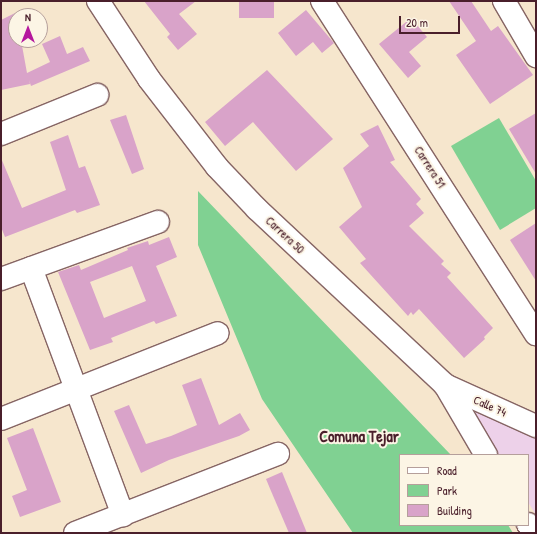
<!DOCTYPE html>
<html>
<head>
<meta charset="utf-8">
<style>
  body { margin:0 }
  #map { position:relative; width:537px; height:534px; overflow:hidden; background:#f6e6cd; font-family:"Patrick Hand",sans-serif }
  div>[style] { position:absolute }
  .built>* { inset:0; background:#edd1e9 }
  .green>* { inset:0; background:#80d192 }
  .building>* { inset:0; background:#d9a3c9; transform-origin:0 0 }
  .roads { filter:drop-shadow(1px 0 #866564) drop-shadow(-1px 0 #866564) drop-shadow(0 1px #866564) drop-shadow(0 -1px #866564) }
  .minor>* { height:22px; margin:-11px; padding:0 11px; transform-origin:11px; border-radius:11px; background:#fff }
  .tertiary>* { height:22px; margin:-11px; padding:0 11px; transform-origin:11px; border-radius:11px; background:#fff }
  span { translate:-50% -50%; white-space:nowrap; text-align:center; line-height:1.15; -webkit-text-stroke:4px #fcf5e5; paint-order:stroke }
  .street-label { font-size:12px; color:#4a1f2b }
  .district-label { font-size:16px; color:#4a1f2b; font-weight:700 }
  .frame { position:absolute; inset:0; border:2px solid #4a1f2b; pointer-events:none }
  .legend { position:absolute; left:399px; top:454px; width:130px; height:72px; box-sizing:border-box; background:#fcf5e5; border:1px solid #b59f9b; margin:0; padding:5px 7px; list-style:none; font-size:12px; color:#4a1f2b }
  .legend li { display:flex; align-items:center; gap:8px; height:20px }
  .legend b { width:20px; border:1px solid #b59f9b }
  .north { position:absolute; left:8px; top:8px; width:40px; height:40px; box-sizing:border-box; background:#fcf5e5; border:1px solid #b59f9b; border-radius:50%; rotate:0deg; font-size:11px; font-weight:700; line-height:16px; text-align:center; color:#4a1f2b }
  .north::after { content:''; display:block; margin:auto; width:14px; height:18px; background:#b5179e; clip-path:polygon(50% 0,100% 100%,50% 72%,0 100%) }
  .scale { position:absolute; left:399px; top:16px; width:61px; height:18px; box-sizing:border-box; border:2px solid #4a1f2b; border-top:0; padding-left:5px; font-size:12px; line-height:14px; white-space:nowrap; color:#4a1f2b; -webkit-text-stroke:3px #fcf5e5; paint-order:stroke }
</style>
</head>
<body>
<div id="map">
  <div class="built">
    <i style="clip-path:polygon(468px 405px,536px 435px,536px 515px,528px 502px,528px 455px,499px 455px)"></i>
  </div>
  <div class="green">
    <i style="clip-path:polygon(499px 118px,536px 181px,536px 208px,500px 230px,451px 146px)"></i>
    <i style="clip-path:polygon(198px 191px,451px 455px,400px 455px,400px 525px,508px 525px,513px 533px,353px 533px,262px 399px,198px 245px)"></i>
  </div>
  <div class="building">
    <i style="clip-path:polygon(144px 1px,196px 1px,179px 14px,197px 34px,178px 50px,167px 37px,170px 34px)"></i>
    <i style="left:239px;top:1px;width:35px;height:17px"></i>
    <i style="clip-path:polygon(449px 1px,471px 1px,491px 31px,498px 26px,533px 75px,490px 104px,456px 55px,476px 41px)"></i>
    <i style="clip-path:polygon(306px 10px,334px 43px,322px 53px,313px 42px,296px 56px,278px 33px)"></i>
    <i style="clip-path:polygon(15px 13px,16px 40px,21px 40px,27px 73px,50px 62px,42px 44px,60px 36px,67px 54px,83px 47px,90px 61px,31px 86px,29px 80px,30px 84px,1px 90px,1px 20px)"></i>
    <i style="clip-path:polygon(411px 18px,427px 37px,409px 52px,421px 66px,408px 78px,379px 44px)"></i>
    <i style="clip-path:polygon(267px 70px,333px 139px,296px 171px,253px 122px,225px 146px,205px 122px)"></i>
    <i style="clip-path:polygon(536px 113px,536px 174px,509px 129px)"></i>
    <i style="clip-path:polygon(126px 115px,144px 169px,132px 174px,110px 120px)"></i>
    <i style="clip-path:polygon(378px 125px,395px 160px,390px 162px,421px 199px,416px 204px,424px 213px,409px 226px,444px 261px,441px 264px,451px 273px,447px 277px,493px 328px,484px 337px,485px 339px,464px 358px,419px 309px,413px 315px,411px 312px,408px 316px,360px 263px,366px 259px,339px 227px,362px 207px,343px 168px,369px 146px,360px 134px)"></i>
    <i style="clip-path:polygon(68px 135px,79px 168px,85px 166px,100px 205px,77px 213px,75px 210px,5px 237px,1px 227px,1px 158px,22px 208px,66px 190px,50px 142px)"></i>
    <i style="clip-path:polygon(536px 223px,536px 281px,510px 240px)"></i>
    <i style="clip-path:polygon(evenodd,169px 237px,177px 257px,156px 266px,177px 316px,156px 324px,154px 321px,111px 338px,113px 342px,90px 350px,58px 272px,79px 265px,81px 270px,128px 250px,127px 248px,148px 241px,149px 245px,169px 237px,132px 266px,146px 301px,104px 318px,90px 282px,132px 266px)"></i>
    <i style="clip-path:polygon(201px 378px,219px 425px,240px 413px,250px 430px,239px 436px,169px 460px,141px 473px,114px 411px,129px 405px,146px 444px,171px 436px,197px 425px,182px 385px)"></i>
    <i style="clip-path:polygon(33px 428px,61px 502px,20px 517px,12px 496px,27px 490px,7px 438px)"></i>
    <i style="clip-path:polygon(282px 472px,307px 533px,289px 533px,271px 491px,266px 479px)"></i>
  </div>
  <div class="roads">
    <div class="minor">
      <i style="left:322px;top:1px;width:396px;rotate:57.3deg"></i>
      <i style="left:504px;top:1px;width:64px;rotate:59.8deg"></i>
      <i style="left:1px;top:134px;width:104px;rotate:-22.1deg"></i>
      <i style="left:31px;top:268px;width:264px;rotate:69.6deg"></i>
      <i style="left:1px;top:279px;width:167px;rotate:-20deg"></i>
      <i style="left:445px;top:385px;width:81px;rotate:59.6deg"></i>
      <i style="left:1px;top:419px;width:233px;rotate:-21.6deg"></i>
      <i style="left:528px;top:524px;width:11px;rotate:56deg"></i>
      <i style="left:75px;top:533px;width:218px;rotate:-21.3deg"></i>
    </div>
    <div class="tertiary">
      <i style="left:98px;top:1px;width:93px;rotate:56.8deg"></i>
      <i style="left:149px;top:79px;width:111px;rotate:52.3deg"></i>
      <i style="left:217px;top:167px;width:58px;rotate:46.4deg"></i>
      <i style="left:257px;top:209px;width:258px;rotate:43.1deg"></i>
      <i style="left:445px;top:385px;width:100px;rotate:24.3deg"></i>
    </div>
  </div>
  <div class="street-label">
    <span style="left:430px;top:167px;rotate:57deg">Carrera 51</span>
    <span style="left:285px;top:235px;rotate:43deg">Carrera 50</span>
    <span style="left:490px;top:406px;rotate:24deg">Calle 74</span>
  </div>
  <div class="district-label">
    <span style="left:359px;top:436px">Comuna Tejar</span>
  </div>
  <div class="frame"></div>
  <ul class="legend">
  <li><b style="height:5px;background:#fff"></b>Road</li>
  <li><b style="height:11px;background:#80d192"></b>Park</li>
  <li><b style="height:11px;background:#d9a3c9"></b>Building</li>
  </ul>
  <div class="north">N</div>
  <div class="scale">20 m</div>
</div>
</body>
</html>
